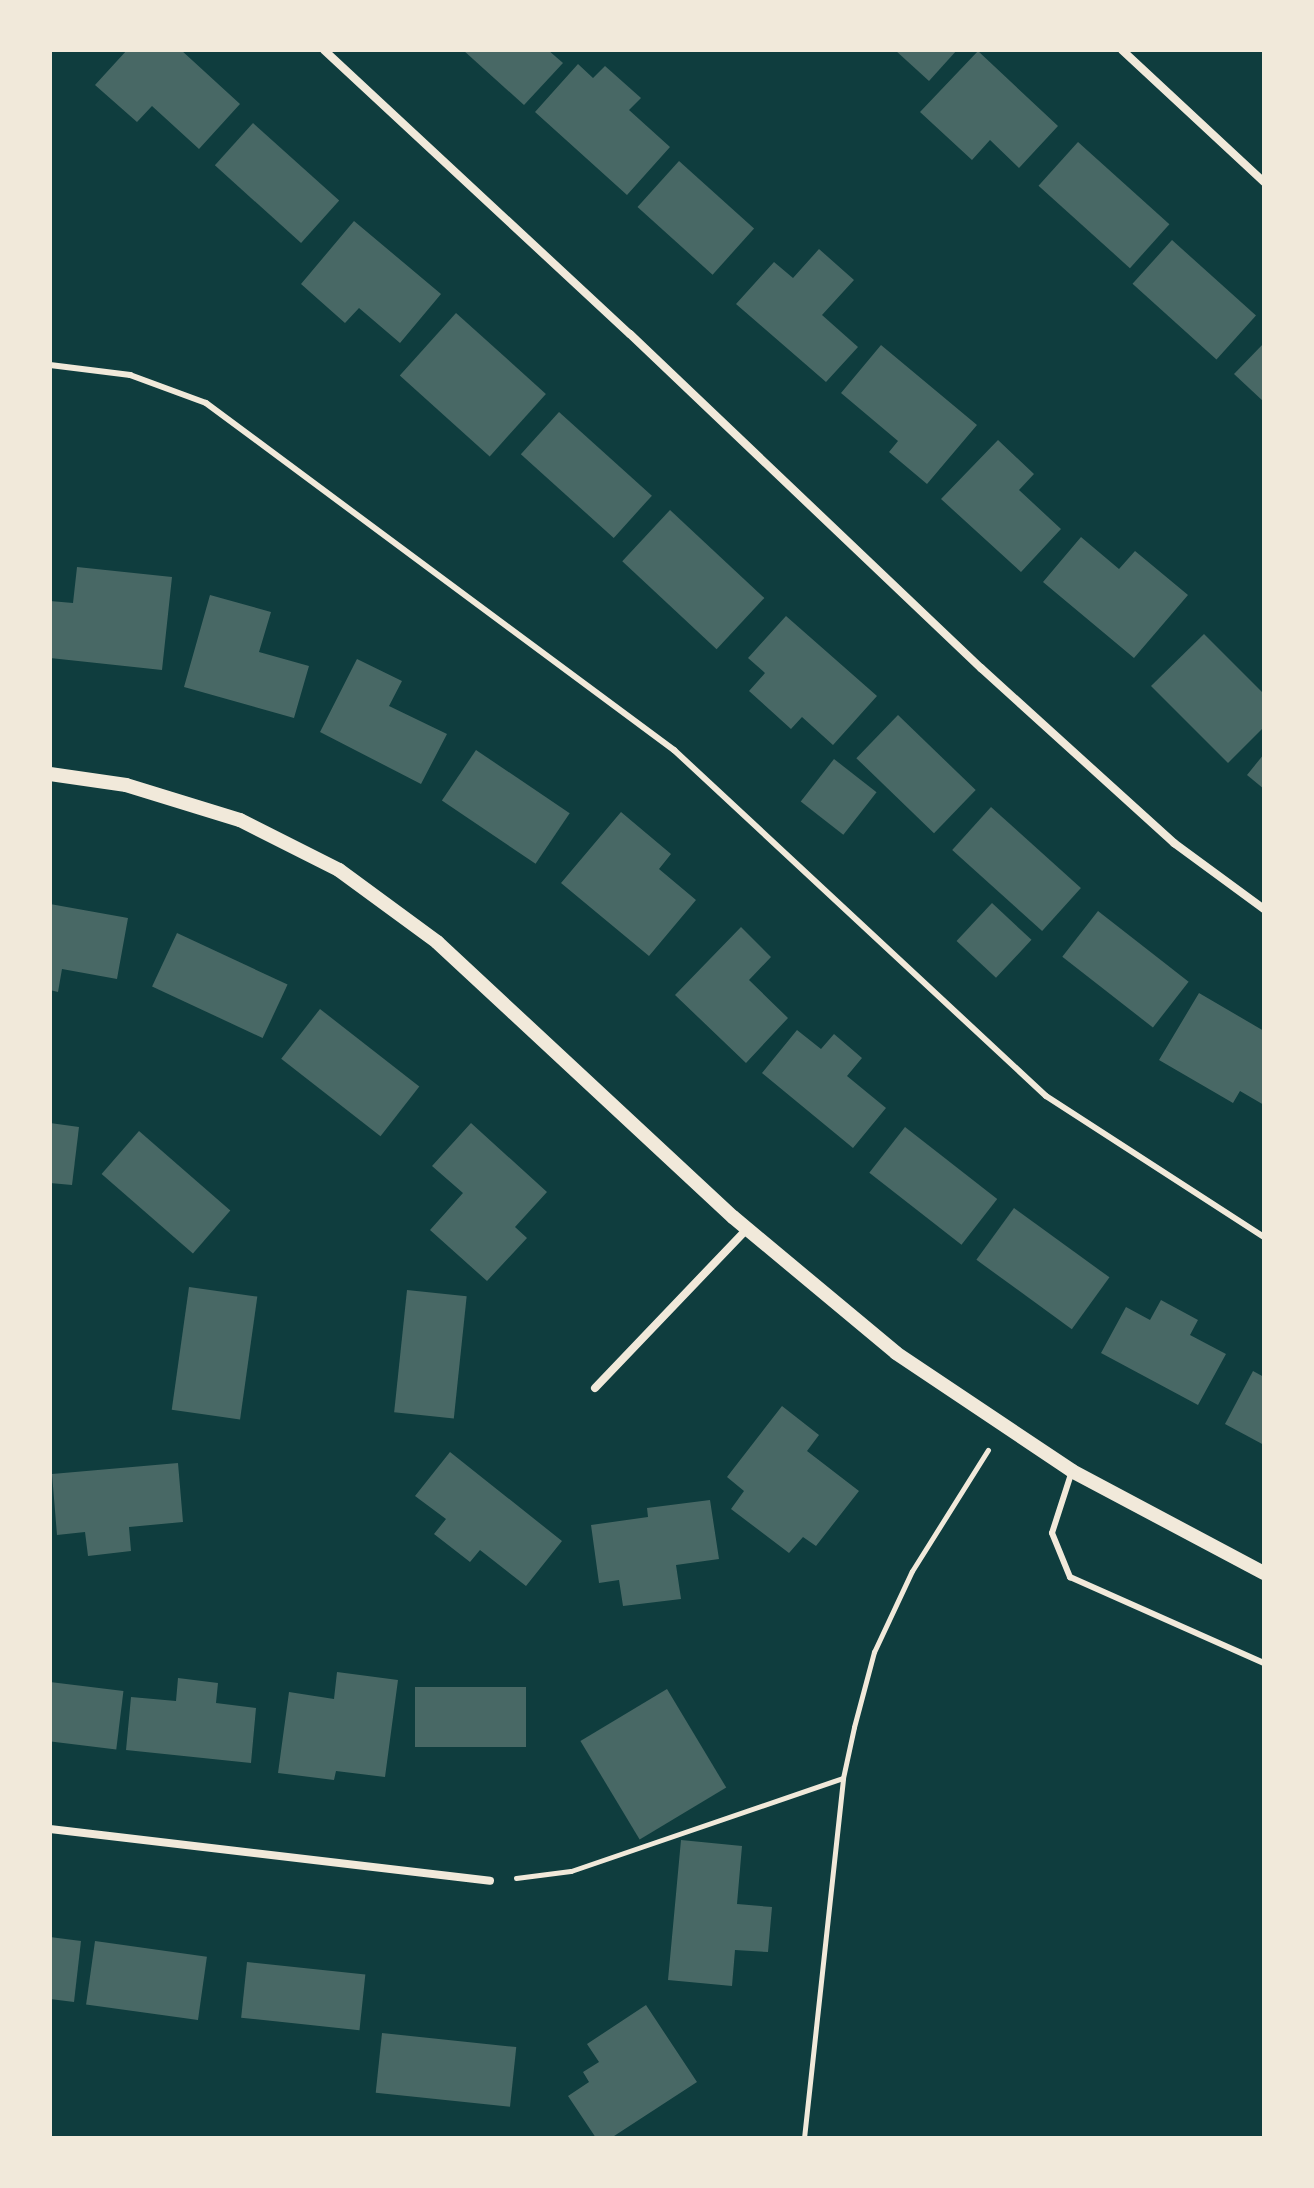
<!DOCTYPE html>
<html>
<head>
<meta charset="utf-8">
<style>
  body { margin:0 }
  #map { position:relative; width:1314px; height:2188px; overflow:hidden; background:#0f3d3e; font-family:"DM Sans",sans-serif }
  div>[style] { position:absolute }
  .building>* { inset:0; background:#486865; transform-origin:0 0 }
  .path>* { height:5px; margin:-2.5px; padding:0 2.5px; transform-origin:2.5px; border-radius:2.5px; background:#f1e9da }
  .service>* { height:6px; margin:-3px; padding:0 3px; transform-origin:3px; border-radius:3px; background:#f1e9da }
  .minor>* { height:8px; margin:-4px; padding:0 4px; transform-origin:4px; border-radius:4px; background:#f1e9da }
  .tertiary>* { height:14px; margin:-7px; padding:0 7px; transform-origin:7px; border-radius:7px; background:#f1e9da }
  span { translate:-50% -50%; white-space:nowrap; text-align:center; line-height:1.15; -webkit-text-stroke:8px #f1e9da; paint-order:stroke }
  .frame { position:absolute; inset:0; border:52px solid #f1e9da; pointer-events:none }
</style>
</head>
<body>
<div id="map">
  <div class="building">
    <i style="clip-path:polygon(127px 50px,181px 50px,240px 104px,199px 149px,152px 106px,137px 122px,95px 85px)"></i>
    <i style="clip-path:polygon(463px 50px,548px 50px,563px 63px,524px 105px)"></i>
    <i style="clip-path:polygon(895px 50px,957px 50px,929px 81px)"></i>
    <i style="clip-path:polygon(978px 51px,1058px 126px,1019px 168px,990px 140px,972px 160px,920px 112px)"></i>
    <i style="clip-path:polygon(578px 64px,593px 78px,605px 66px,641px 98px,629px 110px,670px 147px,627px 195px,535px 112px)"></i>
    <i style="left:253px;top:123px;width:116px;height:57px;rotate:42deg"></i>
    <i style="left:1078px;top:142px;width:123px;height:59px;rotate:42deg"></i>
    <i style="left:679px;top:161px;width:101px;height:62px;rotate:42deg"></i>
    <i style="clip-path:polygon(354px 221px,441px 294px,400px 343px,359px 308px,345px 323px,301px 284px)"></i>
    <i style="left:1172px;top:240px;width:113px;height:59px;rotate:42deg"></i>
    <i style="clip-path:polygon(819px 249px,854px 280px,822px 315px,858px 347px,826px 382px,736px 304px,774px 262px,793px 278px)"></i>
    <i style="left:456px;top:313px;width:121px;height:84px;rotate:42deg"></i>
    <i style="clip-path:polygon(1264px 343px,1264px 402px,1234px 374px)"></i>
    <i style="clip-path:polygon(881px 345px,977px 425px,927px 484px,889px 452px,898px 441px,841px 393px)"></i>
    <i style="left:559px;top:412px;width:125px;height:57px;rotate:42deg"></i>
    <i style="clip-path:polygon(998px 440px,1034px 474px,1019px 490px,1061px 529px,1021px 572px,941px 499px)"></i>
    <i style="left:670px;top:510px;width:129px;height:70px;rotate:43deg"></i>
    <i style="clip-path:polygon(1081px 537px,1119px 569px,1135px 551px,1188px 595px,1134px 658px,1043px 582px)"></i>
    <i style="clip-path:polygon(77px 567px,172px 577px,162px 670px,50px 658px,50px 601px,73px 603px)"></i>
    <i style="clip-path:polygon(210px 595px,271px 612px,259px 652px,309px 666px,294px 718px,184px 687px)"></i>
    <i style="clip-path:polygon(786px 616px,877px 696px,833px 745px,802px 717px,791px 729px,749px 691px,765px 673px,748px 658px)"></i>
    <i style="clip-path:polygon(1204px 634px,1264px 694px,1264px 727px,1228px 763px,1151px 686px)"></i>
    <i style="clip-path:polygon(357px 659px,402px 681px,389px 706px,447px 734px,421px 784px,320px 732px)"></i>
    <i style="left:898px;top:715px;width:108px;height:60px;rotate:44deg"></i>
    <i style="left:476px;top:750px;width:113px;height:61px;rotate:34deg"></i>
    <i style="clip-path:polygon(1264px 754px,1264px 789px,1247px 775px)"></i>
    <i style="left:834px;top:759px;width:54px;height:54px;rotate:38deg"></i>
    <i style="left:991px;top:807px;width:121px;height:58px;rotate:42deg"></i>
    <i style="clip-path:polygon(621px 812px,671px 854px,659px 869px,696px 900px,649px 956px,561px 883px)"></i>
    <i style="left:992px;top:903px;width:54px;height:52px;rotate:43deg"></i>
    <i style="clip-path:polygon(50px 904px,128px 918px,117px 979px,62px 969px,58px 992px,50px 990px)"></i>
    <i style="left:1098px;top:911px;width:115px;height:58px;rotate:38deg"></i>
    <i style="clip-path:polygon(741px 927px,771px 957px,749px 980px,788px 1018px,746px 1063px,675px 995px)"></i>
    <i style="left:177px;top:933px;width:122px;height:59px;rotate:25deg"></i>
    <i style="clip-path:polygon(1199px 993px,1264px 1031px,1264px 1105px,1240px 1091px,1233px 1103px,1159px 1060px)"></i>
    <i style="left:320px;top:1009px;width:126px;height:63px;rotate:38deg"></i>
    <i style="clip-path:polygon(797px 1030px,821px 1049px,834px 1034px,862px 1058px,847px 1076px,886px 1108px,853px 1148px,762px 1073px)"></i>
    <i style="clip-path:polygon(50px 1123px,79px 1127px,72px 1185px,50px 1183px)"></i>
    <i style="clip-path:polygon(471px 1123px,547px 1192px,515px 1227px,527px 1238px,487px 1281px,430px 1230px,463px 1193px,432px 1166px)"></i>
    <i style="left:905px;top:1127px;width:117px;height:58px;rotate:38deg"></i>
    <i style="left:139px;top:1131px;width:121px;height:57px;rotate:41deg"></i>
    <i style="left:1014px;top:1208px;width:118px;height:64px;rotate:36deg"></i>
    <i style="left:189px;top:1287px;width:69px;height:124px;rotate:8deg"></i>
    <i style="left:407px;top:1290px;width:60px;height:123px;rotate:6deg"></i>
    <i style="clip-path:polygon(1161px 1300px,1198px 1320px,1190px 1335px,1226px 1354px,1198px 1405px,1101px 1353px,1126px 1307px,1150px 1320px)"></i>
    <i style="clip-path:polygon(1253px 1371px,1264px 1377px,1264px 1445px,1225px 1424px)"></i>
    <i style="clip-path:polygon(782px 1406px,819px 1435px,807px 1451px,859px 1491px,816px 1546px,803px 1537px,789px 1553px,731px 1509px,744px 1491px,727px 1477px)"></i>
    <i style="clip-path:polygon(450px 1452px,562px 1541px,526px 1586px,480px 1550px,470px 1562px,434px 1534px,446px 1519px,415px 1496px)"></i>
    <i style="clip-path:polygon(178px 1463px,183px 1522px,129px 1527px,131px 1551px,88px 1556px,85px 1532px,57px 1535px,52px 1474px)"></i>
    <i style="clip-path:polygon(710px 1500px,719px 1559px,676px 1565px,681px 1599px,623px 1606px,619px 1580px,599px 1583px,591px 1525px,648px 1517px,647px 1508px)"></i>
    <i style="clip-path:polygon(337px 1672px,398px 1680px,385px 1777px,336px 1771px,334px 1780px,278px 1773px,289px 1692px,334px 1699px)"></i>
    <i style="clip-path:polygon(178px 1678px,218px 1683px,216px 1703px,256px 1708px,251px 1763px,126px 1750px,131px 1697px,176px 1701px)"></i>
    <i style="left:50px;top:1682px;width:74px;height:59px;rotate:7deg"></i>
    <i style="left:526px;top:1687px;width:60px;height:111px;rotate:90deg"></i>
    <i style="left:667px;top:1689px;width:115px;height:101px;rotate:59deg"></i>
    <i style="clip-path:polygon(681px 1840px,742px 1846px,737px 1904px,772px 1907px,768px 1952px,735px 1950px,732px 1986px,668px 1980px)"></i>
    <i style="clip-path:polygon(50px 1937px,81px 1941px,74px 2002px,50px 1999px)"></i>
    <i style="left:95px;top:1941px;width:113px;height:64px;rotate:8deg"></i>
    <i style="left:247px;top:1962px;width:119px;height:56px;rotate:6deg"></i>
    <i style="clip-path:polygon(646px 2005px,697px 2082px,611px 2138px,596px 2138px,568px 2096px,589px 2082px,583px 2072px,599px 2062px,587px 2044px)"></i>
    <i style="left:382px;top:2033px;width:135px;height:60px;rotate:6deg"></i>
  </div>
  <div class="path">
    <i style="left:516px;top:1878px;width:55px;rotate:-7.3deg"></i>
    <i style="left:571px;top:1871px;width:287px;rotate:-18.9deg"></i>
    <i style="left:804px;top:2138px;width:362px;rotate:-83.8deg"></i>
    <i style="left:843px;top:1778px;width:52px;rotate:-77.8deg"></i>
    <i style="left:854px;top:1727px;width:78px;rotate:-75.1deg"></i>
    <i style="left:874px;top:1652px;width:89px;rotate:-64.9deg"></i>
    <i style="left:912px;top:1571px;width:143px;rotate:-57.9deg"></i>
  </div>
  <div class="service">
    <i style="left:50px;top:365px;width:81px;rotate:7.1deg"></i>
    <i style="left:130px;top:375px;width:81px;rotate:20.2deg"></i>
    <i style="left:206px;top:403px;width:583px;rotate:36.56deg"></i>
    <i style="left:674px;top:750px;width:508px;rotate:42.93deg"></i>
    <i style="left:1046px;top:1096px;width:260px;rotate:32.9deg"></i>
    <i style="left:1072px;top:1471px;width:65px;rotate:107.9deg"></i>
    <i style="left:1052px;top:1533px;width:48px;rotate:67.8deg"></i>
    <i style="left:1070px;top:1577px;width:212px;rotate:23.9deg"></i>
  </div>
  <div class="minor">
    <i style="left:324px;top:50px;width:417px;rotate:42.9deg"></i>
    <i style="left:630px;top:334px;width:485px;rotate:43.6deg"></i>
    <i style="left:981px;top:668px;width:261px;rotate:42.2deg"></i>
    <i style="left:1174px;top:843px;width:112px;rotate:36.3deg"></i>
    <i style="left:1122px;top:50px;width:194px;rotate:42.9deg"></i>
    <i style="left:595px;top:1388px;width:220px;rotate:-46.3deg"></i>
    <i style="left:50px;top:1829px;width:443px;rotate:6.7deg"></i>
  </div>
  <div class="tertiary">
    <i style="left:50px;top:774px;width:77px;rotate:8.2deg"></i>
    <i style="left:126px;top:785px;width:119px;rotate:17.1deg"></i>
    <i style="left:240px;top:820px;width:111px;rotate:26.8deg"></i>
    <i style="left:339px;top:870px;width:122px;rotate:36.3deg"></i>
    <i style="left:437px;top:942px;width:404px;rotate:42.9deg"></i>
    <i style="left:733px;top:1217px;width:212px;rotate:39.8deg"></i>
    <i style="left:896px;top:1353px;width:212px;rotate:33.8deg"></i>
    <i style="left:1072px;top:1471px;width:217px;rotate:28deg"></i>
  </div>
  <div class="frame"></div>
</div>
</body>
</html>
